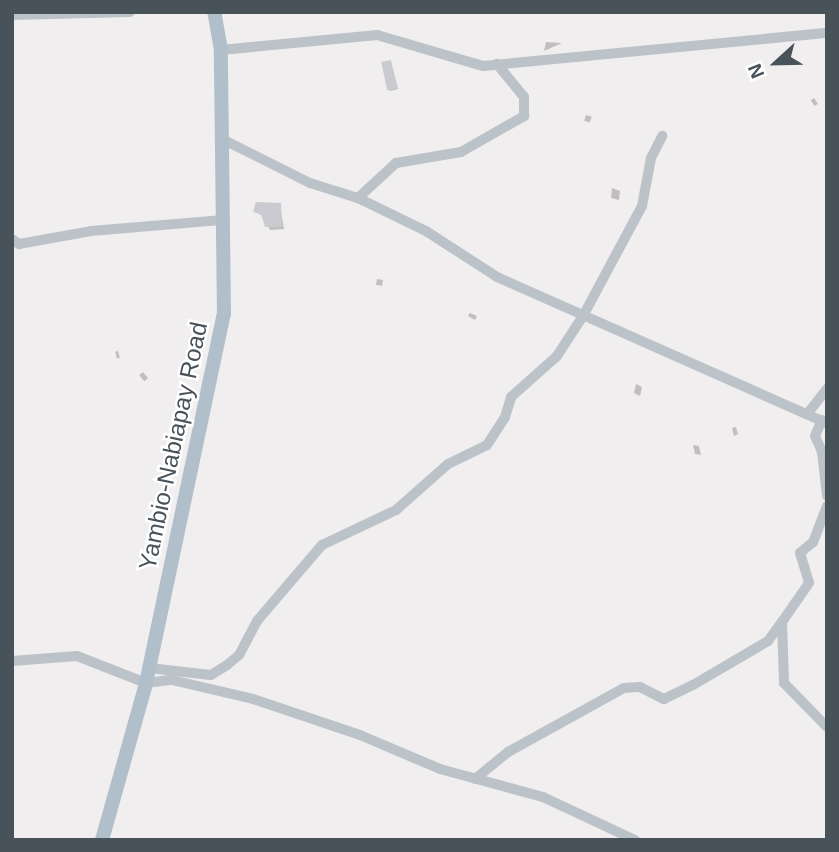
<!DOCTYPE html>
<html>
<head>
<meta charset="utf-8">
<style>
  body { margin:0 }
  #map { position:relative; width:839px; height:852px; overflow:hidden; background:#f0eeee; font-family:Arial,sans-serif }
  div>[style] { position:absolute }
  .shadow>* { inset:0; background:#0003; transform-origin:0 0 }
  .building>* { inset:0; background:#c9cbd0; transform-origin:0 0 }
  .minor>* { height:10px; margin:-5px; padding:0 5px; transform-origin:5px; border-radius:5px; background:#bbc3c9 }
  .major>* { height:14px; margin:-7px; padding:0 7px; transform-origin:7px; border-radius:7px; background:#b0bfca }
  span { translate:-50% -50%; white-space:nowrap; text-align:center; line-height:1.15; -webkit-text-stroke:5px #fff; paint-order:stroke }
  .street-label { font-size:24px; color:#485259 }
  .frame { position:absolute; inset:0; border:14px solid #485259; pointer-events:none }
  .north { position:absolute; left:741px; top:28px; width:70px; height:70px; -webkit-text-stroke:5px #fff; paint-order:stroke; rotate:248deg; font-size:19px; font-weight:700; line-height:28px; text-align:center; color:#485259 }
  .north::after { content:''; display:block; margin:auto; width:24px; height:32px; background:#485259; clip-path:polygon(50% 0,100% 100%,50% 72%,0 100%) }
</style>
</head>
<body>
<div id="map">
  <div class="shadow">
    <i style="clip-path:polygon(546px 42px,562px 43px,544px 51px)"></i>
    <i style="clip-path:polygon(391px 62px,398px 89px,390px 91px,388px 89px)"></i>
    <i style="left:814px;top:98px;width:7px;height:4px;rotate:56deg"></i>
    <i style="left:586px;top:115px;width:6px;height:6px;rotate:18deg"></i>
    <i style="clip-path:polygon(612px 188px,620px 191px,619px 200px,611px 198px)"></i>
    <i style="clip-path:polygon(280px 205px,284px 229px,270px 230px,263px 216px,255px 212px)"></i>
    <i style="left:377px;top:279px;width:6px;height:6px;rotate:9deg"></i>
    <i style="clip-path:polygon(470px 313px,477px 316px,475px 320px,468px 316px)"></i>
    <i style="left:118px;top:351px;width:7px;height:3px;rotate:74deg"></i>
    <i style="left:143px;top:372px;width:8px;height:5px;rotate:50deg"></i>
    <i style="clip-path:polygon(636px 384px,642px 387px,640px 396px,634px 393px)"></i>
    <i style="clip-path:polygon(736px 427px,738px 434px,734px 436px,732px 428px)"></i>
    <i style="clip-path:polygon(693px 445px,699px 446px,701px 455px,695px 454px)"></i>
  </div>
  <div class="building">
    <i style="left:391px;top:60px;width:29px;height:10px;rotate:78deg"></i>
    <i style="clip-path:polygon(256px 202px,281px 203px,282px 227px,265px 227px,261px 214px,253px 212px)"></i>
  </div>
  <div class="minor">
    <i style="left:12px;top:15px;width:118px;rotate:-1.5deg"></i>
    <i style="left:221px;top:50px;width:157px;rotate:-5.5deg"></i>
    <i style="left:377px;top:35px;width:110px;rotate:16.3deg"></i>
    <i style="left:483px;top:66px;width:346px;rotate:-5.5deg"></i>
    <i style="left:222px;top:139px;width:98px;rotate:26.6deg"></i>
    <i style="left:310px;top:183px;width:50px;rotate:17.4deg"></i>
    <i style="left:358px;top:198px;width:76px;rotate:25.9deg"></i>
    <i style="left:426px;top:231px;width:85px;rotate:32.9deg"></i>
    <i style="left:497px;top:277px;width:361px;rotate:23.9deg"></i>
    <i style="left:358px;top:198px;width:52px;rotate:-42.6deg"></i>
    <i style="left:396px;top:163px;width:66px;rotate:-9.6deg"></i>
    <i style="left:461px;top:152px;width:73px;rotate:-29.7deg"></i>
    <i style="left:524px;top:116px;width:19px;rotate:-90deg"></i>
    <i style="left:524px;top:97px;width:43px;rotate:-129.3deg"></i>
    <i style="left:12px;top:239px;width:9px;rotate:36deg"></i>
    <i style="left:19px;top:244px;width:73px;rotate:-10.2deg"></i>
    <i style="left:91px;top:231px;width:130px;rotate:-4.8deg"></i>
    <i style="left:808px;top:413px;width:31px;rotate:-52deg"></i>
    <i style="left:822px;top:420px;width:17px;rotate:114deg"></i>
    <i style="left:815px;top:436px;width:17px;rotate:66deg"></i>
    <i style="left:822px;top:452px;width:44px;rotate:83.5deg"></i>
    <i style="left:827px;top:506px;width:39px;rotate:111deg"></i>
    <i style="left:813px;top:542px;width:17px;rotate:140deg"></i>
    <i style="left:800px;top:553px;width:31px;rotate:73deg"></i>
    <i style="left:809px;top:583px;width:47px;rotate:124.7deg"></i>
    <i style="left:782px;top:622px;width:61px;rotate:88.1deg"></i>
    <i style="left:784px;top:683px;width:62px;rotate:45.7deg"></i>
    <i style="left:12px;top:661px;width:65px;rotate:-4.4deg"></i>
    <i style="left:77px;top:656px;width:74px;rotate:21.4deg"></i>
    <i style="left:146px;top:683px;width:26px;rotate:-7deg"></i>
    <i style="left:172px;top:680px;width:83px;rotate:13.2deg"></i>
    <i style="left:253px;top:699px;width:113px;rotate:18.6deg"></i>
    <i style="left:360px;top:735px;width:87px;rotate:23deg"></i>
    <i style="left:440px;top:769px;width:107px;rotate:15.2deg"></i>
    <i style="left:543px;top:797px;width:102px;rotate:25.1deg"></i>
    <i style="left:149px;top:668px;width:62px;rotate:6.4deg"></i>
    <i style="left:211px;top:675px;width:19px;rotate:-32deg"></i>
    <i style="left:227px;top:665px;width:16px;rotate:-40deg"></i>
    <i style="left:239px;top:655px;width:38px;rotate:-62deg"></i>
    <i style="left:257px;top:621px;width:100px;rotate:-49.5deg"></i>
    <i style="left:322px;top:545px;width:82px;rotate:-25.3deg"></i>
    <i style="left:396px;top:510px;width:69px;rotate:-41.5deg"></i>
    <i style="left:448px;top:464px;width:43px;rotate:-26deg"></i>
    <i style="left:487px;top:445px;width:33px;rotate:-57deg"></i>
    <i style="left:505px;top:417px;width:21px;rotate:-73deg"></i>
    <i style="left:511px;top:397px;width:62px;rotate:-41.7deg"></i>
    <i style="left:557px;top:356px;width:48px;rotate:-57deg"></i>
    <i style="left:583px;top:316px;width:125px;rotate:-61.8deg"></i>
    <i style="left:642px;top:206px;width:49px;rotate:-79.4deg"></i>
    <i style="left:651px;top:158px;width:25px;rotate:-63deg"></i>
    <i style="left:475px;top:779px;width:43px;rotate:-39.3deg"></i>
    <i style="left:508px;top:752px;width:132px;rotate:-28.9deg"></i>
    <i style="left:624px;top:688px;width:16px;rotate:-4deg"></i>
    <i style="left:640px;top:687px;width:27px;rotate:27deg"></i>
    <i style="left:664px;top:699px;width:32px;rotate:-26deg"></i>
    <i style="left:693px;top:685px;width:87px;rotate:-30.4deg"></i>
    <i style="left:768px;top:641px;width:24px;rotate:-54deg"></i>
  </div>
  <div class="major">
    <i style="left:102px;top:840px;width:163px;rotate:-74.3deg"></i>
    <i style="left:146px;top:683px;width:377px;rotate:-78.1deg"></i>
    <i style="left:224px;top:314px;width:264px;rotate:-90.7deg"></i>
    <i style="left:221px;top:50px;width:39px;rotate:-100deg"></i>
  </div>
  <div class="street-label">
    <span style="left:173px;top:446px;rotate:-78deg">Yambio-Nabiapay Road</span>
  </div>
  <div class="frame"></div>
  <div class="north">N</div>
</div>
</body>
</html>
